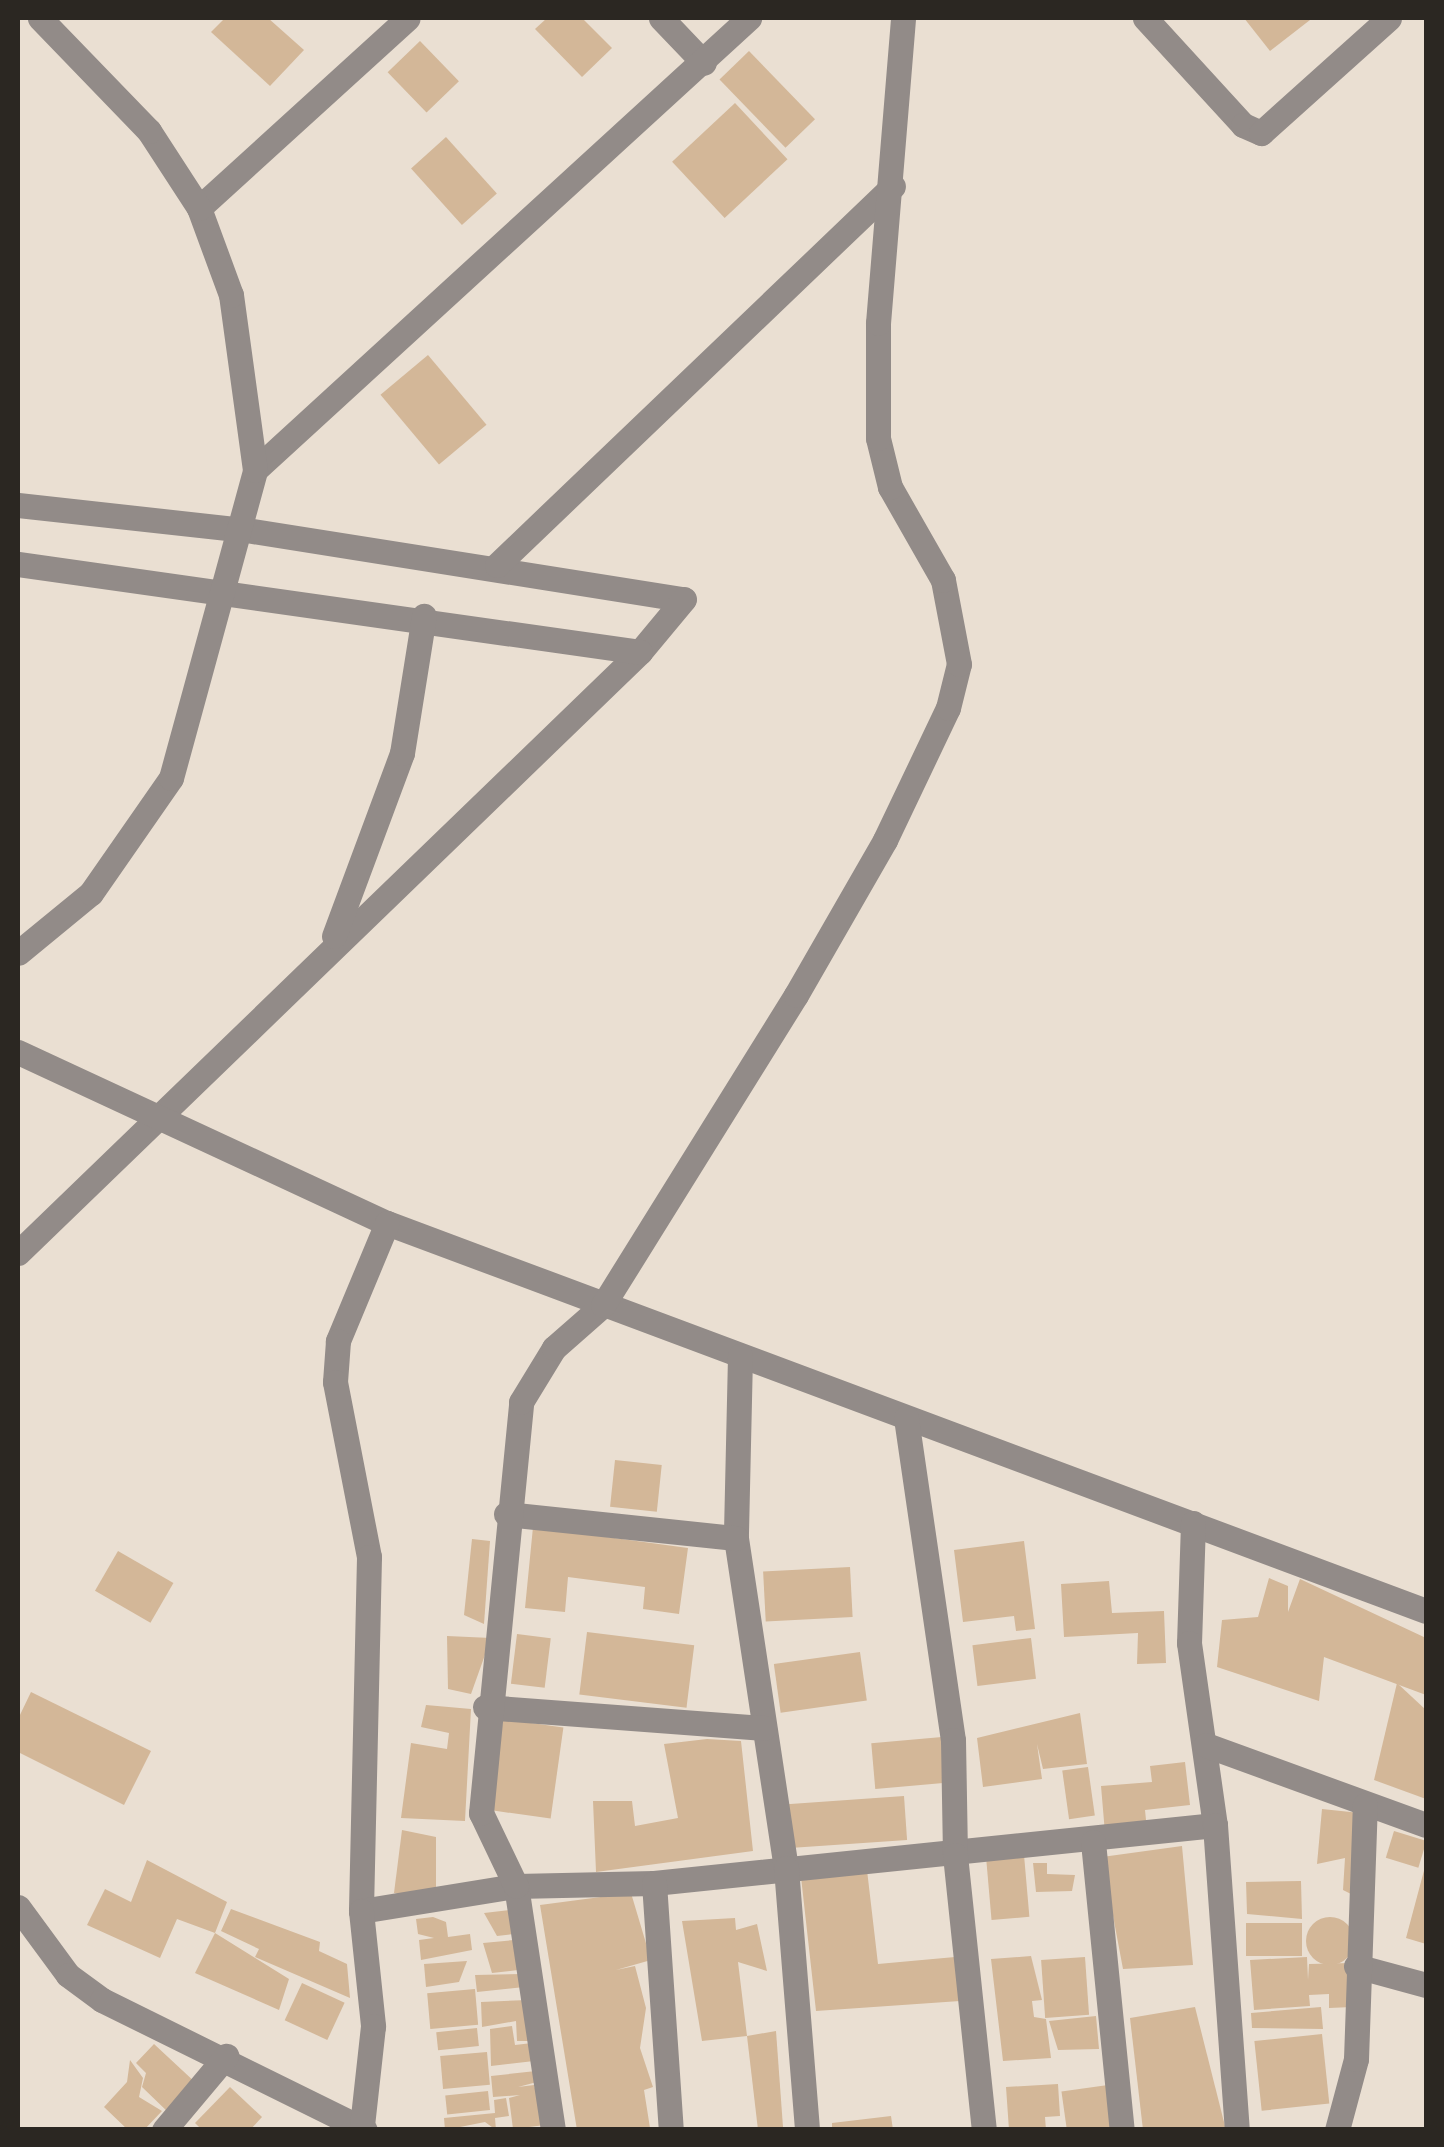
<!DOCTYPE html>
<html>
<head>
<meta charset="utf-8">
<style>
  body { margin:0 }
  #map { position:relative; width:1444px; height:2147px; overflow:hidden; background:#eadfd2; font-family:"DM Sans",sans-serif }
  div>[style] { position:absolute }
  .building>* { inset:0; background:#d3b798; transform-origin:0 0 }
  .round { border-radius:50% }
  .minor>* { height:25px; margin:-12.5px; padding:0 12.5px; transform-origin:12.5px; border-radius:12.5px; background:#928b88 }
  span { translate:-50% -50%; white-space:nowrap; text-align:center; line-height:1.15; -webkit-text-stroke:8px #f8ecdf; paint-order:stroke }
  .frame { position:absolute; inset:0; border:20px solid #2b2722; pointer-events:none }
</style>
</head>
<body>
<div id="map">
  <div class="building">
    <i style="clip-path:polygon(225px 18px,268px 18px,304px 50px,270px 86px,211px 32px)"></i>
    <i style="clip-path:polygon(547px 18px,582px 18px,612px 48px,582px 77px,535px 29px)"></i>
    <i style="clip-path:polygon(1244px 18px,1308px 18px,1310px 20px,1270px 51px)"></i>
    <i style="left:420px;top:41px;width:56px;height:45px;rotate:46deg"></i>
    <i style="left:749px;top:51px;width:95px;height:41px;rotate:46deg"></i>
    <i style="left:735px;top:103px;width:77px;height:86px;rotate:47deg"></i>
    <i style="left:446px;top:137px;width:76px;height:47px;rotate:48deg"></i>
    <i style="left:428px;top:355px;width:91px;height:62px;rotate:50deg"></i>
    <i style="left:615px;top:1460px;width:47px;height:47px;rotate:6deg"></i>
    <i style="clip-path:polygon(533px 1527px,688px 1548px,679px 1614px,643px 1609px,645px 1587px,568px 1577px,565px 1612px,525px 1608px)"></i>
    <i style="clip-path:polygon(472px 1539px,490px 1541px,484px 1624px,464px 1615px)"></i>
    <i style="clip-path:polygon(1024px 1541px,1035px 1629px,1016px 1631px,1014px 1616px,963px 1622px,954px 1550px)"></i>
    <i style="left:118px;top:1551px;width:64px;height:46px;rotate:30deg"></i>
    <i style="left:850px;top:1567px;width:50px;height:87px;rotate:87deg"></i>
    <i style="clip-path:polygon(1269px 1578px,1288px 1586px,1288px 1612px,1300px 1579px,1426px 1638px,1426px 1695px,1324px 1657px,1319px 1701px,1217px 1667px,1222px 1620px,1258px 1617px)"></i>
    <i style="clip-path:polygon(1109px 1581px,1112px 1613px,1164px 1611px,1166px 1663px,1137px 1664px,1138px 1633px,1064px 1637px,1061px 1584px)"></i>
    <i style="left:587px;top:1632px;width:108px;height:63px;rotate:7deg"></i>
    <i style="left:517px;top:1634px;width:34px;height:50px;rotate:7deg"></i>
    <i style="clip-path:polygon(447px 1636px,491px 1638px,471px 1694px,448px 1689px)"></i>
    <i style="left:1031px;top:1638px;width:41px;height:59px;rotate:83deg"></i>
    <i style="left:860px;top:1652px;width:49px;height:87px;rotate:82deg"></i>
    <i style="clip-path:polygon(1397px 1683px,1426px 1710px,1426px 1799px,1374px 1780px)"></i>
    <i style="clip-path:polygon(31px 1692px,151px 1751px,124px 1805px,18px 1752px,18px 1719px)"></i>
    <i style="clip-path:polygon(426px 1705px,471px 1709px,465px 1821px,401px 1818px,411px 1743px,447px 1749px,449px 1733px,421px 1727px)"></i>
    <i style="clip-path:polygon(1080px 1713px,1087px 1764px,1043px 1769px,1037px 1744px,1042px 1779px,983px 1787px,977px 1738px)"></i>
    <i style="left:503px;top:1719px;width:61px;height:92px;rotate:8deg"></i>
    <i style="left:942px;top:1737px;width:46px;height:71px;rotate:85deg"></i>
    <i style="clip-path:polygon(707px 1739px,741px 1741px,753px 1851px,596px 1872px,593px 1801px,632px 1801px,635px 1826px,678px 1818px,664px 1744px)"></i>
    <i style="clip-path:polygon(1185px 1762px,1190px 1805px,1145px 1810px,1147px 1830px,1105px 1833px,1101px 1786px,1152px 1782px,1150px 1766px)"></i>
    <i style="left:1088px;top:1767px;width:49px;height:26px;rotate:82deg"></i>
    <i style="left:904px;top:1796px;width:44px;height:121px;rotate:86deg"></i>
    <i style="clip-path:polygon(1322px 1809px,1360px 1813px,1353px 1895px,1343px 1890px,1345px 1858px,1317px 1864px)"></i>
    <i style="clip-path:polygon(402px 1830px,436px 1837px,436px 1899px,394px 1893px)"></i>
    <i style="left:1394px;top:1831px;width:34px;height:28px;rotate:17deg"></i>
    <i style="clip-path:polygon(1182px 1846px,1193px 1965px,1123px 1969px,1102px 1857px)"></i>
    <i style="left:1024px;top:1855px;width:62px;height:38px;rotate:85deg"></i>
    <i style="clip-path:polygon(147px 1860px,227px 1902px,215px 1933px,289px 1979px,279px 2010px,195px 1973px,215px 1933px,177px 1919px,160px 1958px,87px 1925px,105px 1889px,131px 1902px)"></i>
    <i style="clip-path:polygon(1033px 1863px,1047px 1863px,1047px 1874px,1075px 1875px,1072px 1891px,1036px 1892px)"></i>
    <i style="clip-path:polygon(1426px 1863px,1426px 1944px,1406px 1938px)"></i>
    <i style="clip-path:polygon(867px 1870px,878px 1964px,955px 1957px,960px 2001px,816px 2011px,801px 1877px)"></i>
    <i style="clip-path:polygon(1301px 1881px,1302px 1919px,1247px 1914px,1246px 1882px)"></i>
    <i style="clip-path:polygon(631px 1893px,651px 1960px,616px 1970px,635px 1966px,646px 2008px,640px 2048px,653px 2087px,644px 2090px,650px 2128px,577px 2130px,540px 1905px)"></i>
    <i style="clip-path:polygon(231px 1909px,320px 1942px,319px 1951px,347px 1964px,350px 1998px,255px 1957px,259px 1949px,221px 1931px)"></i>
    <i style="clip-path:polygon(510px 1910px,513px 1934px,497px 1936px,484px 1913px)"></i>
    <i class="round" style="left:1306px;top:1917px;width:48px;height:48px"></i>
    <i style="clip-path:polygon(433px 1917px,446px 1922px,448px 1937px,470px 1934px,472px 1950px,421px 1960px,419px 1940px,434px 1938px,418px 1934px,416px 1919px)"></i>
    <i style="clip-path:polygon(735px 1918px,736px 1930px,757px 1924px,767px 1971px,738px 1962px,747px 2036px,702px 2041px,682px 1921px)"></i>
    <i style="left:1246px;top:1923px;width:56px;height:33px"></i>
    <i style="clip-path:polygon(514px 1940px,518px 1970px,492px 1973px,483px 1943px)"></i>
    <i style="clip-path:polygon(1031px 1956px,1042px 2000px,1032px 2001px,1034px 2017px,1046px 2019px,1051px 2058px,1003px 2061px,991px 1959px)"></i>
    <i style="left:1085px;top:1957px;width:58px;height:44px;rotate:86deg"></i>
    <i style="clip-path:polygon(1307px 1957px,1308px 1980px,1309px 1964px,1351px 1963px,1352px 2007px,1329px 2008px,1329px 1994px,1309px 1995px,1310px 2006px,1254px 2010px,1250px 1960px)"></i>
    <i style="clip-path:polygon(467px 1961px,459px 1982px,426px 1987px,424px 1964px)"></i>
    <i style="clip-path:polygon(522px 1974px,524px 1987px,477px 1992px,475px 1975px)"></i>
    <i style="left:302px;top:1983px;width:47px;height:41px;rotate:25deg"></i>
    <i style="left:475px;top:1989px;width:36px;height:48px;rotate:85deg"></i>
    <i style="clip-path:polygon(528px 2000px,530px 2041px,517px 2041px,516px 2021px,482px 2027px,481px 2002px)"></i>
    <i style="clip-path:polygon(1195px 2007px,1226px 2130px,1143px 2130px,1130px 2018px)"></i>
    <i style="clip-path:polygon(1321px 2007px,1323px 2029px,1252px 2028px,1251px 2013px)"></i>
    <i style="clip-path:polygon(1096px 2016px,1099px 2049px,1058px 2050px,1049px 2021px)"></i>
    <i style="clip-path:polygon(512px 2026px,515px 2045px,532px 2043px,534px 2061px,491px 2066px,490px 2029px)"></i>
    <i style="left:477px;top:2028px;width:18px;height:41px;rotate:84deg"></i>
    <i style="clip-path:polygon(776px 2031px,783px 2127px,758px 2130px,747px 2036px)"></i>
    <i style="left:1322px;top:2034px;width:70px;height:68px;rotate:84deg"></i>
    <i style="clip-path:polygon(154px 2044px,197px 2084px,170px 2114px,142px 2087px,146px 2073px,136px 2063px)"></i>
    <i style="left:487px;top:2052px;width:33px;height:47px;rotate:85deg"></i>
    <i style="clip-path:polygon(130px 2060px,143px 2078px,139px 2097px,162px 2111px,144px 2130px,128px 2130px,104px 2107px,127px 2082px)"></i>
    <i style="clip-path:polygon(536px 2071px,537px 2082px,518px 2087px,534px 2085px,545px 2125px,513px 2129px,509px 2098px,520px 2095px,493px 2097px,491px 2076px)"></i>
    <i style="clip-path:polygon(1058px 2084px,1060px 2116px,1045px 2117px,1046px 2130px,1009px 2130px,1006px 2087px)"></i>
    <i style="left:1108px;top:2085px;width:45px;height:47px;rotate:82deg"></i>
    <i style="clip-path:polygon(230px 2087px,262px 2117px,250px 2130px,202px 2130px,195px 2123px)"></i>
    <i style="left:488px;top:2091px;width:19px;height:43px;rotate:84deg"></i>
    <i style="clip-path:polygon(506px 2098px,509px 2116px,495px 2118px,496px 2130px,485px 2122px,445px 2130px,444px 2118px,495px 2113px,494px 2100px)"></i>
    <i style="clip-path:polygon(891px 2116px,893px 2130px,832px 2130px,832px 2123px)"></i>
  </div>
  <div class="minor">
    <i style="left:661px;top:18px;width:62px;rotate:46.3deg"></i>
    <i style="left:1145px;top:18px;width:145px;rotate:47.5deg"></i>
    <i style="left:1243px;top:125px;width:20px;rotate:24deg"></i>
    <i style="left:1261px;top:133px;width:172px;rotate:-41.9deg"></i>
    <i style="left:199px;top:208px;width:282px;rotate:-42.3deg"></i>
    <i style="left:255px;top:470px;width:670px;rotate:-42.46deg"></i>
    <i style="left:18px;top:505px;width:229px;rotate:6.3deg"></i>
    <i style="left:246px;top:530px;width:443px;rotate:9deg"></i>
    <i style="left:684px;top:599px;width:69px;rotate:129.7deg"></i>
    <i style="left:640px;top:652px;width:865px;rotate:135.98deg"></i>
    <i style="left:18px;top:564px;width:628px;rotate:8.05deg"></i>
    <i style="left:497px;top:565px;width:548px;rotate:-43.74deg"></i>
    <i style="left:334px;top:936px;width:195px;rotate:-69.6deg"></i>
    <i style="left:402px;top:753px;width:139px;rotate:-80.9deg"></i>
    <i style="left:18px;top:953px;width:94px;rotate:-39.4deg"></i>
    <i style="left:91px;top:893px;width:140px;rotate:-55.2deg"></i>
    <i style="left:171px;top:778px;width:319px;rotate:-74.7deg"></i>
    <i style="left:255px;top:470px;width:177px;rotate:-97.8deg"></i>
    <i style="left:231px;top:295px;width:93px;rotate:-110.2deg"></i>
    <i style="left:199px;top:208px;width:92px;rotate:-123deg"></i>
    <i style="left:149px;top:131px;width:157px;rotate:-134deg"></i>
    <i style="left:18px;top:1052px;width:407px;rotate:24.9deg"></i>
    <i style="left:387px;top:1223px;width:1109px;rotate:20.48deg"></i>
    <i style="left:387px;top:1223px;width:128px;rotate:112.6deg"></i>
    <i style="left:338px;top:1341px;width:41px;rotate:94.2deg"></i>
    <i style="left:335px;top:1382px;width:178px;rotate:79deg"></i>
    <i style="left:369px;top:1557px;width:354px;rotate:91.3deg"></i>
    <i style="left:361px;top:1911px;width:157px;rotate:-9.2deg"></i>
    <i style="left:516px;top:1886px;width:138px;rotate:-1.2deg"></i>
    <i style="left:654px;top:1883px;width:564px;rotate:-5.9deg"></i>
    <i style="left:740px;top:1356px;width:182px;rotate:91.3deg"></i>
    <i style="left:736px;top:1538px;width:334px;rotate:81.4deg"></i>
    <i style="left:786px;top:1868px;width:263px;rotate:85.4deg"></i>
    <i style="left:906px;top:1418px;width:325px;rotate:81.7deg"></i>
    <i style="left:953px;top:1740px;width:115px;rotate:89deg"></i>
    <i style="left:955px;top:1855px;width:277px;rotate:84deg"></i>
    <i style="left:506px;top:1514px;width:231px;rotate:6deg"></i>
    <i style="left:1193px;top:1523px;width:120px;rotate:91.9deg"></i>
    <i style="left:1189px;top:1643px;width:184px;rotate:81.9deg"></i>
    <i style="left:1215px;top:1825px;width:306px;rotate:85.9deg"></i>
    <i style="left:485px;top:1707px;width:280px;rotate:4.3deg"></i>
    <i style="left:1206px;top:1745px;width:234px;rotate:20deg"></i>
    <i style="left:1093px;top:1842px;width:289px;rotate:84.3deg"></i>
    <i style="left:654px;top:1883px;width:248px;rotate:86.1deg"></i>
    <i style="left:18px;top:1907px;width:84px;rotate:53.7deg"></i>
    <i style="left:68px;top:1975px;width:42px;rotate:36.3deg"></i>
    <i style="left:102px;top:2000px;width:293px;rotate:26.3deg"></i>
    <i style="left:361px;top:1911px;width:116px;rotate:84deg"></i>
    <i style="left:373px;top:2026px;width:101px;rotate:96.3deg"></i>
    <i style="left:1356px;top:1966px;width:73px;rotate:15.2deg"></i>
    <i style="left:164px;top:2130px;width:97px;rotate:-50deg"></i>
    <i style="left:553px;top:2130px;width:247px;rotate:-98.6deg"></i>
    <i style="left:516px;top:1886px;width:81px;rotate:-115.6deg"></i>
    <i style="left:481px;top:1813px;width:413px;rotate:-84.4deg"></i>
    <i style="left:521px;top:1402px;width:63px;rotate:-58.6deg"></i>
    <i style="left:554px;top:1348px;width:65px;rotate:-41.3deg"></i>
    <i style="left:603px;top:1305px;width:365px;rotate:-58.1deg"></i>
    <i style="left:796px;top:995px;width:179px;rotate:-60.1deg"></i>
    <i style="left:885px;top:840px;width:146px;rotate:-64.5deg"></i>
    <i style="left:948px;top:708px;width:45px;rotate:-76deg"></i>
    <i style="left:959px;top:664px;width:86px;rotate:-100.8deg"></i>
    <i style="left:943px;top:580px;width:107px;rotate:-119.7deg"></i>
    <i style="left:890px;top:487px;width:50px;rotate:-103.8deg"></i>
    <i style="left:878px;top:438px;width:115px;rotate:-90deg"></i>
    <i style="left:878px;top:323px;width:306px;rotate:-85.3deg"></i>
    <i style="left:1337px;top:2130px;width:73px;rotate:-75deg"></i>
    <i style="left:1356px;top:2059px;width:254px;rotate:-88deg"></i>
  </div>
  <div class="frame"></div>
</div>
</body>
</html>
